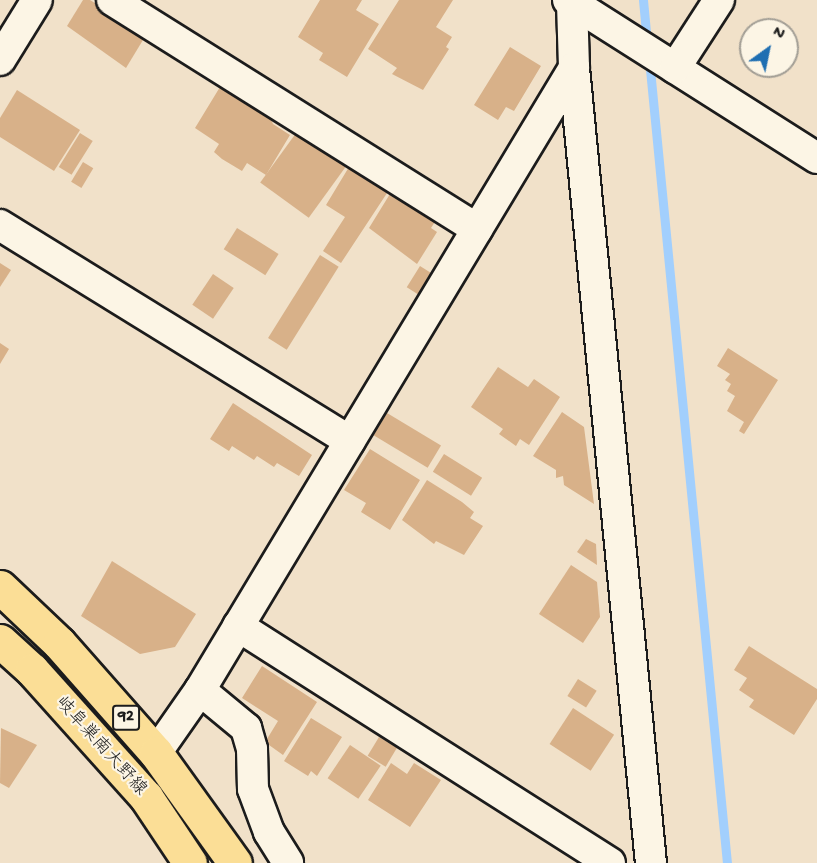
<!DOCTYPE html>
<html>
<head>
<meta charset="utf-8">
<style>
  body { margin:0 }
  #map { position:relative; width:817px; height:863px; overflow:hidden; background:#f1e1c9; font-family:"Gochi Hand","Klee One",sans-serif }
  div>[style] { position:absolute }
  .stream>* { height:9px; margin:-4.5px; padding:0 4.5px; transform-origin:4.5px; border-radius:4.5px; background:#a2cffd }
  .building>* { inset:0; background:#d8b189; transform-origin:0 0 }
  .roads { filter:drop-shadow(2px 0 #1c1c1c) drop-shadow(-2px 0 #1c1c1c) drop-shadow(0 2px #1c1c1c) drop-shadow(0 -2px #1c1c1c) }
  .minor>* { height:30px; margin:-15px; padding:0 15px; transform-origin:15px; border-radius:15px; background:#fcf5e5 }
  .major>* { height:33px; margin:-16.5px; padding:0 16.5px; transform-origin:16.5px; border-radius:16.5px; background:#fbde96 }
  span { translate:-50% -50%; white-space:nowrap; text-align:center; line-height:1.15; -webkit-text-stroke:4.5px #fcf5e5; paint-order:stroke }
  .shield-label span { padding:2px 4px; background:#fcf5e5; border:2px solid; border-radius:4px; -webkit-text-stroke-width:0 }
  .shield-label { font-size:16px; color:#1c1c1c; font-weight:700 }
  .street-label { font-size:18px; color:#1c1c1c }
  .north { position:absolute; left:739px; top:18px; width:60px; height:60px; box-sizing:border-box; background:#fcf5e5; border:2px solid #a29e95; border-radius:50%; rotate:33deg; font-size:16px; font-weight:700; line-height:24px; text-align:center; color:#1c1c1c }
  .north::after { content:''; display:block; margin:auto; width:21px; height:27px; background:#1f6fb2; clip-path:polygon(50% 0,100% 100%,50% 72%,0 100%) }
</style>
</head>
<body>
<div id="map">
  <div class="stream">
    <i style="left:643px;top:0;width:42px;rotate:84.6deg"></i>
    <i style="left:649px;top:59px;width:808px;rotate:84.46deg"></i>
  </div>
  <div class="building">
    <i style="clip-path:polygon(83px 0,90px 0,146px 35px,126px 68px,67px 26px)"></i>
    <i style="clip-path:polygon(320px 0,362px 0,356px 10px,379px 24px,347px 77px,319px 60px,323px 53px,298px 37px)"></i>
    <i style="clip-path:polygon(399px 0,453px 0,436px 27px,452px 37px,446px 47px,449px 49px,423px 90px,392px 74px,397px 68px,368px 49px)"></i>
    <i style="clip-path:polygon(510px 47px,541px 66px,514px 111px,506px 107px,498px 120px,474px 105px)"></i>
    <i style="clip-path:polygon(220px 87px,269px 114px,273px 124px,290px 135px,266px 175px,247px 163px,242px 171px,222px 159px,214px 152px,219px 144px,195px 128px)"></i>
    <i style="clip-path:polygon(17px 90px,80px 130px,54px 171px,0 137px,0 118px)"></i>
    <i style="left:299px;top:129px;width:60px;height:66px;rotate:36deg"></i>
    <i style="left:80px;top:133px;width:15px;height:40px;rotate:32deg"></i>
    <i style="left:83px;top:162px;width:12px;height:23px;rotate:31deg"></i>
    <i style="clip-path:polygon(352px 162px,391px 187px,341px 263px,323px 251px,345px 217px,326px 205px)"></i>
    <i style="clip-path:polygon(393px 189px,438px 217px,431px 228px,437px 232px,417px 264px,369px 228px)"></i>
    <i style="left:237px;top:228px;width:49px;height:25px;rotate:32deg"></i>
    <i style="left:320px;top:255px;width:22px;height:98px;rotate:32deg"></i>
    <i style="clip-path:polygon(0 263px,11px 270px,0 287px)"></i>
    <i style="left:420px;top:266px;width:15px;height:25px;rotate:32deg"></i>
    <i style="left:213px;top:274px;width:25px;height:37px;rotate:34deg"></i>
    <i style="clip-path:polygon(0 343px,9px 349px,0 364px)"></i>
    <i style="clip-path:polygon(728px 348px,778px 380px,744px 434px,739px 431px,744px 422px,727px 411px,735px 396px,727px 391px,731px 384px,725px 380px,730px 374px,717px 366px)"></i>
    <i style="clip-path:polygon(498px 367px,528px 387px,534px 379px,560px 397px,529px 445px,520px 439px,516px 446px,499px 434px,503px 429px,471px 407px)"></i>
    <i style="clip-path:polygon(233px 403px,312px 455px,299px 476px,277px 463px,274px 467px,257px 456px,254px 460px,232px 446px,229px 451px,210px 439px)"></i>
    <i style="clip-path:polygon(562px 412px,584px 427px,594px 504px,564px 485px,563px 476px,556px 478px,556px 470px,533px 456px)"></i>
    <i style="left:387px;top:413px;width:63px;height:26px;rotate:31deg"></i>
    <i style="clip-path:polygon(370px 449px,420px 480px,390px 530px,361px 512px,366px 503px,344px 490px)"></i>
    <i style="left:444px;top:454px;width:45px;height:21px;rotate:32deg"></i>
    <i style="clip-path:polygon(427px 480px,462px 502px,474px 512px,470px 518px,483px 526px,464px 555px,436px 541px,434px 544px,402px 520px)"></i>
    <i style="clip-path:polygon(586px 539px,596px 544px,597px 565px,577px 552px)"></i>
    <i style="clip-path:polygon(112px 561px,196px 614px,175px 647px,140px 654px,81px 616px)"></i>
    <i style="clip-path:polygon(571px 565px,597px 582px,600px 617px,583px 643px,539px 614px)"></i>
    <i style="clip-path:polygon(749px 646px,817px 689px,817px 699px,794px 735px,749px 707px,754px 700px,739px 690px,747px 678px,734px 670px)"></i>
    <i style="clip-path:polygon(262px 666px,317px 702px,283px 755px,269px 745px,267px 739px,278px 721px,242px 698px)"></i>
    <i style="left:578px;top:679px;width:22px;height:20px;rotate:32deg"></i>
    <i style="left:573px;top:708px;width:49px;height:43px;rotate:33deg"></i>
    <i style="clip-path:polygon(311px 718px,342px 737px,317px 776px,311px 771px,308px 776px,284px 761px)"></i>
    <i style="clip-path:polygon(1px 728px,37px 745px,9px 788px,0 783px)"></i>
    <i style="left:379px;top:737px;width:21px;height:22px;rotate:31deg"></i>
    <i style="left:350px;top:745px;width:37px;height:40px;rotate:34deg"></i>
    <i style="clip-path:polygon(391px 763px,407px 774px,414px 763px,441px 780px,410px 827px,368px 800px)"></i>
  </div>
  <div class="roads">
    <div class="minor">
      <i style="left:112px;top:0;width:431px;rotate:32.1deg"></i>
      <i style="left:568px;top:0;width:295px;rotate:32.4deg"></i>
      <i style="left:572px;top:3px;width:65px;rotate:88.2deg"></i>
      <i style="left:574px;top:68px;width:799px;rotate:84.47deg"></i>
      <i style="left:0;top:60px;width:70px;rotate:-58.3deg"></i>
      <i style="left:675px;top:68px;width:81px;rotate:-57.1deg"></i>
      <i style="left:0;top:225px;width:411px;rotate:31.7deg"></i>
      <i style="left:238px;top:626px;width:441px;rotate:32.5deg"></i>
      <i style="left:200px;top:690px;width:60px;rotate:39.6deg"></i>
      <i style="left:246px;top:728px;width:22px;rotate:74deg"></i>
      <i style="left:252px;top:749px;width:40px;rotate:88.6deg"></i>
      <i style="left:253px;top:789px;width:46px;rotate:69.6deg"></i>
      <i style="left:269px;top:832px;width:36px;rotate:58deg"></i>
      <i style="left:156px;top:753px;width:77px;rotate:-55.1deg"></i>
      <i style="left:200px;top:690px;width:726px;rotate:-58.98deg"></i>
    </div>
    <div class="major">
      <i style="left:0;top:587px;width:81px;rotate:43.5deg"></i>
      <i style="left:59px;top:643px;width:147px;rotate:48.6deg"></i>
      <i style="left:156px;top:753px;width:135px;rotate:54.3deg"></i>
      <i style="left:0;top:641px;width:43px;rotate:42.2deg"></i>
      <i style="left:32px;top:670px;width:171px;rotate:48.1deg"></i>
      <i style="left:146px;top:797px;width:79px;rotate:56.3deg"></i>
    </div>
  </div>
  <div class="shield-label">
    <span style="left:126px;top:718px">92</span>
  </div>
  <div class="street-label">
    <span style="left:100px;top:747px;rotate:48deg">岐阜巣南大野線</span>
  </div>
  <div class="north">N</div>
</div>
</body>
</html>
